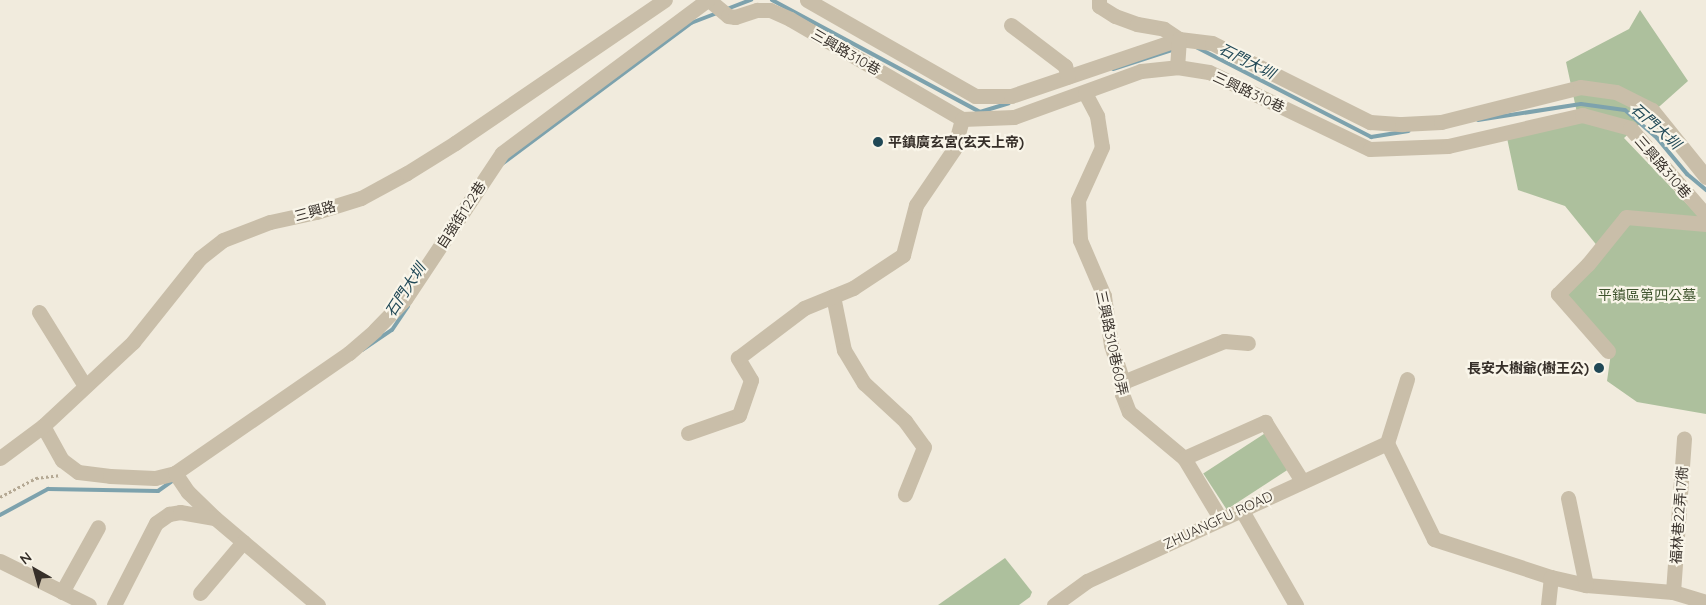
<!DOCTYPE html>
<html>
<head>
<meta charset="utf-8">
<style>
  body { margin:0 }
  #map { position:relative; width:1706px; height:605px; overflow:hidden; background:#f1ebdd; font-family:Quicksand,"Noto Sans TC",sans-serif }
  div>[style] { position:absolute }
  .green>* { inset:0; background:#adc09d; transform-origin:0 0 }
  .stream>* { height:4px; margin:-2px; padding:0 2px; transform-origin:2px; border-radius:2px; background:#7da2ad }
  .path>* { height:2.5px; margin-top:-1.25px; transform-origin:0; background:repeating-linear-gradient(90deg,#b4a893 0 2.5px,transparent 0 5px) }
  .minor>* { height:15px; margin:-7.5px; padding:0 7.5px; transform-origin:7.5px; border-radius:7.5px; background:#c9bea9 }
  .dots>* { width:14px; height:14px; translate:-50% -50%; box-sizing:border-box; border:2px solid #f9f5e9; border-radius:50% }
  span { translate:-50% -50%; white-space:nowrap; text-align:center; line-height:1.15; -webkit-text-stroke:4.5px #f9f5e9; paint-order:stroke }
  .street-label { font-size:14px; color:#362f29 }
  .poi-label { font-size:14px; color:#362f29; font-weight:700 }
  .left { translate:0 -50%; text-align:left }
  .right { translate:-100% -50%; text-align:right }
  .park-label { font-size:14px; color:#3e532d }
  .water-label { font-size:15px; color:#204856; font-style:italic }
  .north { position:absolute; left:10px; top:545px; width:50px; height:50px; -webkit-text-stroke:4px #f9f5e9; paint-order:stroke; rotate:322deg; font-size:14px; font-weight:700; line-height:20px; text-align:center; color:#362f29 }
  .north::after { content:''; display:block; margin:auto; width:18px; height:22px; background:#362f29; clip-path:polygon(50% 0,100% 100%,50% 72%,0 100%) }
</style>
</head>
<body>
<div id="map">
  <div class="green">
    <i style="clip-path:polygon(1640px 10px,1688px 81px,1624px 138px,1706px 224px,1706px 414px,1637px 402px,1607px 381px,1612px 346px,1566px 294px,1603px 253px,1565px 206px,1518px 190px,1507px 138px,1579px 122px,1566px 62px,1629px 29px)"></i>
    <i style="left:1267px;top:432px;width:43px;height:76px;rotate:57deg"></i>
    <i style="clip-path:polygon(1005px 558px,1032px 592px,1030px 597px,1019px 605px,938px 605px)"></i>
  </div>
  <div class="stream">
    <i style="left:772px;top:0;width:236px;rotate:28.3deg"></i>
    <i style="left:980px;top:112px;width:30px;rotate:-17deg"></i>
    <i style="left:727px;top:9px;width:26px;rotate:-21deg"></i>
    <i style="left:1196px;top:47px;width:197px;rotate:27.2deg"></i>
    <i style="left:1371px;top:137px;width:38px;rotate:-9deg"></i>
    <i style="left:1113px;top:69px;width:65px;rotate:-17.9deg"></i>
    <i style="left:1478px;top:120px;width:104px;rotate:-8.8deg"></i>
    <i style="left:1581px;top:104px;width:44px;rotate:7.8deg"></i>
    <i style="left:1625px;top:110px;width:43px;rotate:41.2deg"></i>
    <i style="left:1657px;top:138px;width:47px;rotate:50.2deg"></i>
    <i style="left:1687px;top:174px;width:25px;rotate:40deg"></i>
    <i style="left:502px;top:164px;width:236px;rotate:-36.7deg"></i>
    <i style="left:691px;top:23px;width:30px;rotate:-21deg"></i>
    <i style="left:362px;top:350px;width:36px;rotate:-34deg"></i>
    <i style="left:392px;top:330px;width:29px;rotate:-56deg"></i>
    <i style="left:0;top:515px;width:55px;rotate:-28.4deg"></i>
    <i style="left:48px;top:489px;width:110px;rotate:1deg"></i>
    <i style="left:158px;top:491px;width:21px;rotate:-35deg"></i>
  </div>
  <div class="path">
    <i style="left:0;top:497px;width:41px;rotate:-27.8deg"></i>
    <i style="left:36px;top:478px;width:23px;rotate:-7deg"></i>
  </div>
  <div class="minor">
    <i style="left:709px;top:0;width:25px;rotate:40deg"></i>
    <i style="left:728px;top:16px;width:7px;rotate:8deg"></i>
    <i style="left:735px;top:17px;width:23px;rotate:-18deg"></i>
    <i style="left:757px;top:10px;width:13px"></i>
    <i style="left:770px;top:10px;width:22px;rotate:24deg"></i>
    <i style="left:790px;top:19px;width:199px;rotate:30.2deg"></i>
    <i style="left:962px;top:119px;width:52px;rotate:-2.2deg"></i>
    <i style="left:1014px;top:117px;width:135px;rotate:-19.9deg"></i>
    <i style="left:1141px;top:71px;width:36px;rotate:-6deg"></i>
    <i style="left:1177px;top:67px;width:32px;rotate:9deg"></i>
    <i style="left:1209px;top:72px;width:178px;rotate:25.6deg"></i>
    <i style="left:1370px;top:149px;width:78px;rotate:-2.2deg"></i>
    <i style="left:1448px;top:146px;width:138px;rotate:-13deg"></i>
    <i style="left:1582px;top:115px;width:50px;rotate:15.2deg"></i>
    <i style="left:1630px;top:128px;width:116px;rotate:48.9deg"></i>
    <i style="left:807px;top:0;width:193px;rotate:29.7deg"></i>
    <i style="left:975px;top:96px;width:36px"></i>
    <i style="left:1011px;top:96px;width:177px;rotate:-18.7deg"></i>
    <i style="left:1179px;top:39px;width:33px;rotate:7deg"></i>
    <i style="left:1212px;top:43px;width:177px;rotate:26.6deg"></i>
    <i style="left:1370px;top:122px;width:32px;rotate:4deg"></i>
    <i style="left:1402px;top:124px;width:39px;rotate:-3deg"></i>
    <i style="left:1441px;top:122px;width:143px;rotate:-14.1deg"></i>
    <i style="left:1580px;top:87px;width:36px;rotate:8deg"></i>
    <i style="left:1616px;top:92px;width:40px;rotate:26.6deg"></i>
    <i style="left:1652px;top:110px;width:86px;rotate:51.1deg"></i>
    <i style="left:1099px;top:0;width:6px;rotate:90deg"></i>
    <i style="left:1099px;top:6px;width:19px;rotate:32deg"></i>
    <i style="left:1115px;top:16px;width:23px;rotate:20deg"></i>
    <i style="left:1137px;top:24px;width:27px;rotate:10deg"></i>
    <i style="left:1164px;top:29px;width:18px;rotate:34deg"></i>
    <i style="left:1179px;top:39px;width:28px;rotate:94deg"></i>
    <i style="left:1011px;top:25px;width:68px;rotate:37.2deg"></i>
    <i style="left:1065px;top:66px;width:11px;rotate:75deg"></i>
    <i style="left:1085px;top:93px;width:26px;rotate:62deg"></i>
    <i style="left:1097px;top:116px;width:31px;rotate:81deg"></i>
    <i style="left:1102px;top:147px;width:58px;rotate:114.4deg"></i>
    <i style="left:1078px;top:200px;width:40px;rotate:87.1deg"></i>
    <i style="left:1080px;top:240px;width:61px;rotate:66.8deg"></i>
    <i style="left:1104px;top:296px;width:49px;rotate:81.9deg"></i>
    <i style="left:1111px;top:345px;width:39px;rotate:72deg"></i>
    <i style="left:1123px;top:382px;width:12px;rotate:95deg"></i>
    <i style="left:1122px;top:394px;width:19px;rotate:69deg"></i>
    <i style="left:1129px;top:412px;width:72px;rotate:39.9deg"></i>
    <i style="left:1184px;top:458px;width:70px;rotate:59deg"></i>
    <i style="left:833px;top:296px;width:55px;rotate:78.5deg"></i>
    <i style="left:844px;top:350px;width:39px;rotate:59deg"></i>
    <i style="left:864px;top:383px;width:56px;rotate:42.8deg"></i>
    <i style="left:905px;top:421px;width:32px;rotate:54deg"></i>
    <i style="left:924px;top:447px;width:51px;rotate:112deg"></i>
    <i style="left:39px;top:312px;width:87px;rotate:58.1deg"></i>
    <i style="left:1608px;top:351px;width:76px;rotate:-131.3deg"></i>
    <i style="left:1558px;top:294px;width:42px;rotate:-45deg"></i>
    <i style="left:1588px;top:264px;width:60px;rotate:-51deg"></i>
    <i style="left:1626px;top:217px;width:80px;rotate:5deg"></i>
    <i style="left:1123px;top:382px;width:109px;rotate:-22.1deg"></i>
    <i style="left:1224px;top:341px;width:24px;rotate:5deg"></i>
    <i style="left:43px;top:426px;width:39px;rotate:61deg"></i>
    <i style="left:62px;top:460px;width:20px;rotate:37deg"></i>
    <i style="left:78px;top:472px;width:32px;rotate:7deg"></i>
    <i style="left:110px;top:476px;width:45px;rotate:2.5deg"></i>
    <i style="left:155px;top:478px;width:21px;rotate:-14deg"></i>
    <i style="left:175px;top:473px;width:211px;rotate:-34.6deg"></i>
    <i style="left:349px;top:353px;width:35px;rotate:-41deg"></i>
    <i style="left:375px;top:330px;width:43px;rotate:-45.9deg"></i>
    <i style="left:405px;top:299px;width:175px;rotate:-56.4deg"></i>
    <i style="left:502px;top:153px;width:256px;rotate:-36.7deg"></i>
    <i style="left:688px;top:433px;width:54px;rotate:-19.4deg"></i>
    <i style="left:739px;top:415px;width:37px;rotate:-71deg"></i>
    <i style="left:751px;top:380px;width:26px;rotate:-121deg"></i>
    <i style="left:738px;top:358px;width:83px;rotate:-37.1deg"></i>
    <i style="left:804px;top:308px;width:53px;rotate:-22.2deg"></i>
    <i style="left:853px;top:288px;width:60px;rotate:-33.4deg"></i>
    <i style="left:903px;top:255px;width:52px;rotate:-75.4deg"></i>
    <i style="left:916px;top:205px;width:68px;rotate:-55.8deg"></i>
    <i style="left:954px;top:149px;width:31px;rotate:-75deg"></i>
    <i style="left:1387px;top:443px;width:107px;rotate:63.9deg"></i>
    <i style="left:1434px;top:539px;width:123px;rotate:18deg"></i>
    <i style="left:1551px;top:577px;width:36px;rotate:13deg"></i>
    <i style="left:1586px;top:585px;width:87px;rotate:4.6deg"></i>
    <i style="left:1673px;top:592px;width:34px;rotate:17deg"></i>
    <i style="left:1387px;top:443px;width:67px;rotate:-72.6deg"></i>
    <i style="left:0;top:458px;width:54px;rotate:-36.7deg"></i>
    <i style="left:43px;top:426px;width:123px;rotate:-43deg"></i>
    <i style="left:133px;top:342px;width:107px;rotate:-51.4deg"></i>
    <i style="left:200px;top:258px;width:29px;rotate:-38deg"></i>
    <i style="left:223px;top:240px;width:50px;rotate:-21deg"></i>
    <i style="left:270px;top:222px;width:47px;rotate:-12.3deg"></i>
    <i style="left:316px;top:212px;width:47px;rotate:-17.3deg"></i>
    <i style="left:361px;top:198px;width:52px;rotate:-28.5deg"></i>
    <i style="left:407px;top:173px;width:57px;rotate:-32deg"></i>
    <i style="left:455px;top:143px;width:254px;rotate:-34.3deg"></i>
    <i style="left:1184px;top:458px;width:89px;rotate:-24deg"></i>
    <i style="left:1265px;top:422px;width:70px;rotate:57.9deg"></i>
    <i style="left:175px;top:473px;width:23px;rotate:56deg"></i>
    <i style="left:188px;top:492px;width:37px;rotate:44deg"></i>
    <i style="left:215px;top:518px;width:135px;rotate:40.2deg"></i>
    <i style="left:1568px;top:498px;width:89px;rotate:78.3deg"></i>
    <i style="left:1241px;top:509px;width:111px;rotate:60.2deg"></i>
    <i style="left:0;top:561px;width:99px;rotate:26.3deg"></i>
    <i style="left:62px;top:592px;width:74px;rotate:-61deg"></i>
    <i style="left:1673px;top:592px;width:154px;rotate:-85.9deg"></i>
    <i style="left:200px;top:593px;width:67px;rotate:-49.9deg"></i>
    <i style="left:114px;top:605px;width:92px;rotate:-62.9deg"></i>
    <i style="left:156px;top:523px;width:16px;rotate:-35deg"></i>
    <i style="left:169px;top:514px;width:11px;rotate:-10deg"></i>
    <i style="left:180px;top:512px;width:35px;rotate:10deg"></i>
    <i style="left:1054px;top:605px;width:41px;rotate:-36deg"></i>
    <i style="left:1087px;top:581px;width:330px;rotate:-24.7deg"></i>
    <i style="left:1548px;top:605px;width:28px;rotate:-84deg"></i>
  </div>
  <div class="dots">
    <i style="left:878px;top:142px;background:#204856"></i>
    <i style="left:1599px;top:368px;background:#204856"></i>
  </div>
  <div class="street-label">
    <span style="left:846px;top:52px;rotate:30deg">三興路310巷</span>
    <span style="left:1249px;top:92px;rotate:25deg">三興路310巷</span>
    <span style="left:1663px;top:167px;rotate:49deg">三興路310巷</span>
    <span style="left:315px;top:211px;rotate:-15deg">三興路</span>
    <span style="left:461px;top:215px;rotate:-57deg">自強街122巷</span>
    <span style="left:1112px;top:343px;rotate:78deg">三興路310巷60弄</span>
    <span style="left:1679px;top:515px;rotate:-86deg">福林巷22弄17衖</span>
    <span style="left:1218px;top:520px;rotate:-25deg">ZHUANGFU ROAD</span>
  </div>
  <div class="poi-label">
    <span class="left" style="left:888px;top:142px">平鎮廣玄宮(玄天上帝)</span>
    <span class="right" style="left:1589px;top:368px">長安大樹爺(樹王公)</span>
  </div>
  <div class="park-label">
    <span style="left:1647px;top:295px">平鎮區第四公墓</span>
  </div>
  <div class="water-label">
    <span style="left:1247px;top:61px;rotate:27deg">石門大圳</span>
    <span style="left:1656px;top:126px;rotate:42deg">石門大圳</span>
    <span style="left:405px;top:290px;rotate:-57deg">石門大圳</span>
  </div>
  <div class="north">N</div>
</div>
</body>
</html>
